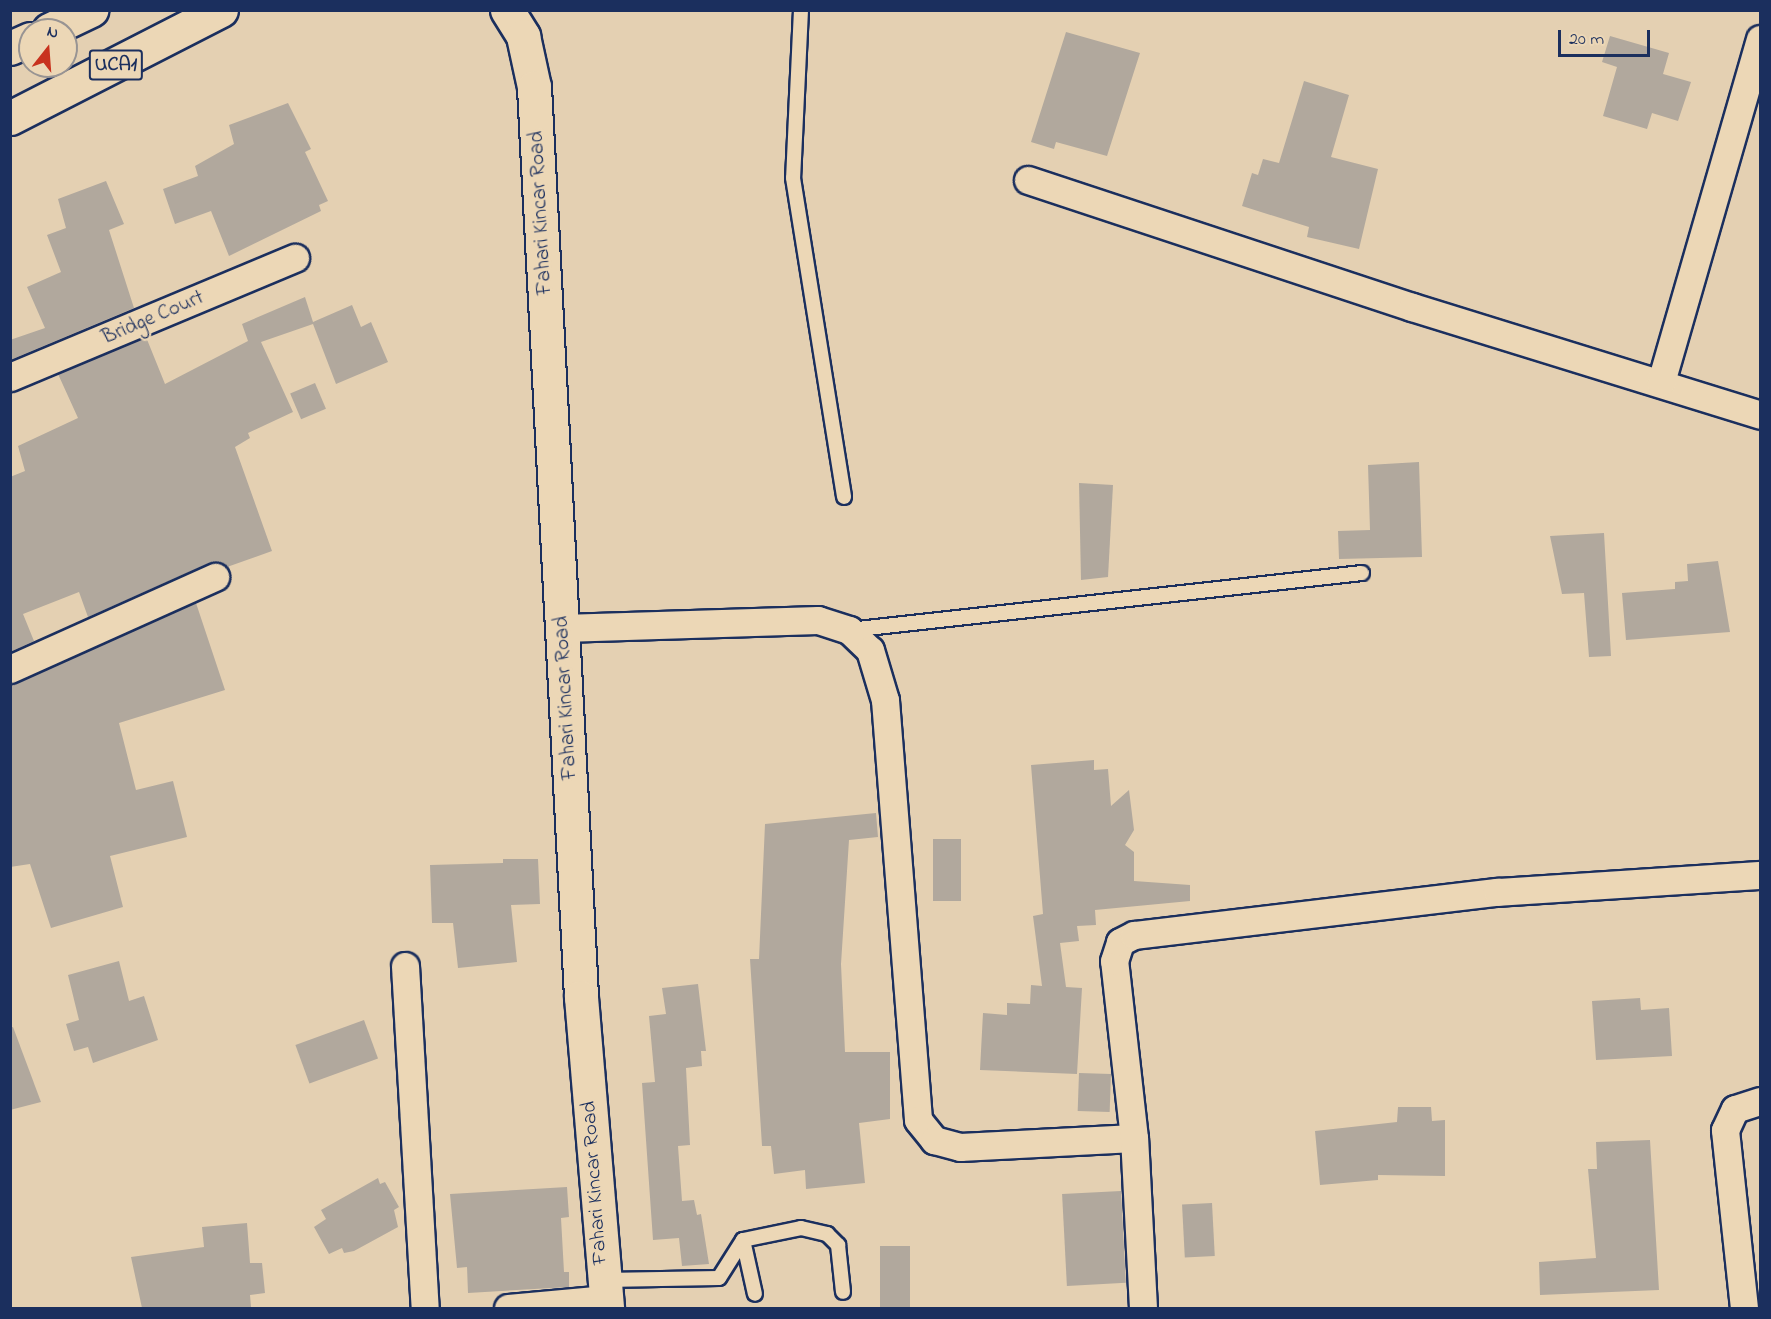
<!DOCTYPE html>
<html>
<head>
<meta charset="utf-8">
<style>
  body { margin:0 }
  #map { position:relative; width:1771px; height:1319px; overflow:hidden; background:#e4d0b2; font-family:"Indie Flower",sans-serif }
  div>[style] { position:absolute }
  .building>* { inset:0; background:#b1a89d; transform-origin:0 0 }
  .roads { filter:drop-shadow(2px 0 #1b2f5e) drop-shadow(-2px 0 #1b2f5e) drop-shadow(0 2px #1b2f5e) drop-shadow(0 -2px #1b2f5e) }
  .service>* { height:14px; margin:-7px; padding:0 7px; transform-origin:7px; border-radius:7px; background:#ecd7b6 }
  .minor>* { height:27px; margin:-13.5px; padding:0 13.5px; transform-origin:13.5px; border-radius:13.5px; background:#ecd7b6 }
  .tertiary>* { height:33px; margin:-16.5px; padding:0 16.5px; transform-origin:16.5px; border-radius:16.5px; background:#ecd7b6 }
  .primary>* { height:33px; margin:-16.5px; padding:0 16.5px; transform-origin:16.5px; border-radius:16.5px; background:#ecd7b6 }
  span { translate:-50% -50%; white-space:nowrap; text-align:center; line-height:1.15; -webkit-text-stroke:4.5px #ecd7b6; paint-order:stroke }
  .shield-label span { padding:2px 4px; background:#ecd7b6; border:2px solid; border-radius:4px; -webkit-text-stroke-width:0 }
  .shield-label { font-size:20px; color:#1b2f5e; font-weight:700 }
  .street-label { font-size:21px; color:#1b2f5e }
  .frame { position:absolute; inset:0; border:12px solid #1b2f5e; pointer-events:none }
  .north { position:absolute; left:18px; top:18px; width:60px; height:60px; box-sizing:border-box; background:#ecd7b6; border:2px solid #989493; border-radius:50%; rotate:17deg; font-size:16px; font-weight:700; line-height:24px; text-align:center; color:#1b2f5e }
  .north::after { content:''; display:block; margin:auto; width:21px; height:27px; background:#c8321e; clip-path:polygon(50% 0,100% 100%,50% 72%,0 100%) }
  .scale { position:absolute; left:1558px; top:30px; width:92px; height:27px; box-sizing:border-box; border:3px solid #1b2f5e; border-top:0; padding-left:8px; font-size:18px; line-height:21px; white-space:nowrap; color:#1b2f5e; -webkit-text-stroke:4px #ecd7b6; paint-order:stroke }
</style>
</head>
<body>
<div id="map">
  <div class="building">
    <i style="clip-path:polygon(1066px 32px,1140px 53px,1107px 156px,1056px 142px,1054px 149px,1031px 142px)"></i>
    <i style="clip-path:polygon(1610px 36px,1669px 53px,1663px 74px,1691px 82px,1678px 121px,1652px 113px,1647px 129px,1603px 116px,1617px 67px,1602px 62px)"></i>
    <i style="clip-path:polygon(1304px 81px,1349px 95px,1331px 157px,1378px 169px,1359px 249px,1307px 237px,1309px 227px,1242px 206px,1252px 173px,1258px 175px,1263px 159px,1279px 163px)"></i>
    <i style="clip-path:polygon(288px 103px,311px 149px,305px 152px,328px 201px,319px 205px,321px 211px,229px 256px,211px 211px,175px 224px,163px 189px,198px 176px,195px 166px,234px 144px,229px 125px)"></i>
    <i style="clip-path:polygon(106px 181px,124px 224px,109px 230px,134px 308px,10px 360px,10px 340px,45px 328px,27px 287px,61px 272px,47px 235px,66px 228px,58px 199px)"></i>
    <i style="clip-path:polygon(305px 297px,313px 322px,352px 305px,361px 327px,371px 322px,388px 362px,336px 384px,313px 324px,261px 342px,293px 412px,248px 433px,250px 438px,235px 447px,272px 551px,227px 567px,209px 563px,88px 617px,79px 592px,23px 614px,34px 641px,10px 652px,10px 477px,25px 471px,18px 446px,78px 418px,58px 374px,146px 337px,165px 384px,248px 341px,242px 324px)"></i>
    <i style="left:315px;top:383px;width:28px;height:27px;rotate:67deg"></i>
    <i style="clip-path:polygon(1419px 462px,1422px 557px,1339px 559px,1338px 531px,1370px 530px,1368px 465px)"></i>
    <i style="clip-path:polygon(1079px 483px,1113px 485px,1108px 577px,1081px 580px)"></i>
    <i style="clip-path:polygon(1604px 533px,1611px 656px,1589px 657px,1584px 593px,1562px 594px,1550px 536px)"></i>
    <i style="clip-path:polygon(1718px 561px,1730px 632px,1626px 640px,1622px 593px,1675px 589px,1675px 582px,1688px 581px,1687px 564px)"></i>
    <i style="clip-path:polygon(196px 603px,225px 690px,119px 723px,136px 790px,173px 781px,187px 837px,110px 856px,123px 907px,51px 928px,30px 864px,10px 867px,10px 684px)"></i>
    <i style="clip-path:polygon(1094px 760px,1094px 770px,1108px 769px,1111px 806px,1129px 790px,1134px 830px,1125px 845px,1134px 852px,1134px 881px,1190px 885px,1190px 901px,1095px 910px,1096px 925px,1077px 926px,1079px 941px,1060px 943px,1066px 987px,1082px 988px,1077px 1074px,980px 1070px,983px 1013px,1007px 1015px,1007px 1003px,1030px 1004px,1031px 985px,1042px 986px,1033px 916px,1043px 914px,1031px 765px)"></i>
    <i style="clip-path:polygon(876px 813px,878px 837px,849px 840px,841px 964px,845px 1052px,890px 1052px,890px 1119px,859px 1123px,865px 1183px,806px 1189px,805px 1170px,774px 1174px,771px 1146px,762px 1146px,750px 959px,759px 959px,765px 824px)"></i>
    <i style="left:933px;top:839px;width:28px;height:62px"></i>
    <i style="clip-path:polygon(503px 859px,538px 859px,540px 904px,511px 905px,517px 962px,458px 968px,453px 923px,432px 923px,430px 865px,503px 863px)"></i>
    <i style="clip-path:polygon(119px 961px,129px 1001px,144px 996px,158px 1040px,93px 1063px,88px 1047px,74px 1051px,66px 1024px,79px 1020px,68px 975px)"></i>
    <i style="clip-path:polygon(698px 984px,706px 1051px,701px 1051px,702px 1066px,686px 1068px,690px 1145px,678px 1146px,682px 1201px,694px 1200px,697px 1215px,701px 1214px,709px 1264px,682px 1266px,679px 1238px,653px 1240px,642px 1083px,655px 1082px,649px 1016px,666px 1014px,662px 988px)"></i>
    <i style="clip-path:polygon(1640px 998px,1641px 1010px,1669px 1008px,1672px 1056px,1596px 1060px,1592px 1001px)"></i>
    <i style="left:364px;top:1020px;width:41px;height:73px;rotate:70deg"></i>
    <i style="clip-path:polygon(13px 1027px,41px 1102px,10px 1110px,10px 1028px)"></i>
    <i style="left:1079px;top:1073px;width:32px;height:38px;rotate:2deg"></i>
    <i style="clip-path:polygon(1398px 1107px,1431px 1107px,1432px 1121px,1445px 1120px,1445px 1176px,1378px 1175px,1378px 1180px,1320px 1185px,1315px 1131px,1397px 1122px)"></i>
    <i style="clip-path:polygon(1650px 1140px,1659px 1290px,1540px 1295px,1539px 1262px,1596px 1258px,1588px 1169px,1597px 1169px,1596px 1142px)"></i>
    <i style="clip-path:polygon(378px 1178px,380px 1184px,385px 1182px,399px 1207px,394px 1210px,398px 1227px,354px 1251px,344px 1253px,342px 1248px,329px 1254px,314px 1227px,326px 1219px,321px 1210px)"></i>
    <i style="clip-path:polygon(567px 1187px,569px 1217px,561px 1218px,564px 1272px,569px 1272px,569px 1287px,468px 1293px,467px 1267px,457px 1268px,450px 1194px)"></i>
    <i style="left:1121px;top:1191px;width:92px;height:59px;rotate:87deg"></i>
    <i style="left:1212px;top:1203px;width:53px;height:30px;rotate:87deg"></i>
    <i style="clip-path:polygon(247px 1223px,250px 1263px,262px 1263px,265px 1293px,250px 1295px,251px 1307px,142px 1308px,131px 1257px,204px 1247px,202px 1227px)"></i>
    <i style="left:880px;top:1246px;width:30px;height:62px"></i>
  </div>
  <div class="roads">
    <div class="service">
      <i style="left:801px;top:10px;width:168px;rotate:92.7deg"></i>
      <i style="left:793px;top:178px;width:323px;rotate:80.9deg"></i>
      <i style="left:849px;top:630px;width:516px;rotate:-6.34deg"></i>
      <i style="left:743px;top:1240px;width:55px;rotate:77.5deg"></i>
      <i style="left:604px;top:1280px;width:115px;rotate:-1deg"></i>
      <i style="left:719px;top:1278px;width:45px;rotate:-57.7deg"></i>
      <i style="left:743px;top:1240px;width:59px;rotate:-11.7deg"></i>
      <i style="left:801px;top:1228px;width:27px;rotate:13deg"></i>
      <i style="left:827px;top:1234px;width:16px;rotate:45deg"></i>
      <i style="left:838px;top:1245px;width:47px;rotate:83.9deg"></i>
    </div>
    <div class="minor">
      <i style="left:1028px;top:180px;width:404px;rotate:18.3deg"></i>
      <i style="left:1412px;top:307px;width:364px;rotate:17.2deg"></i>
      <i style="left:10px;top:377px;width:309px;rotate:-22.7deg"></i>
      <i style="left:1661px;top:382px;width:357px;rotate:-73.9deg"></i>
      <i style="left:562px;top:628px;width:256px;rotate:-1.8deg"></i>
      <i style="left:818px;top:620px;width:33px;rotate:18deg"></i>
      <i style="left:849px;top:630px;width:29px;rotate:44deg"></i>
      <i style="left:870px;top:650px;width:52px;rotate:73.3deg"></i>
      <i style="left:885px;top:700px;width:421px;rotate:85.5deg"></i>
      <i style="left:918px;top:1120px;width:26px;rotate:51deg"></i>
      <i style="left:934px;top:1140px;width:27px;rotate:15deg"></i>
      <i style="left:960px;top:1147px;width:174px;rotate:-3deg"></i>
      <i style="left:10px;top:669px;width:225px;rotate:-24.2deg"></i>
      <i style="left:405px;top:966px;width:343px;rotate:86.7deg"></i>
      <i style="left:508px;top:1308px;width:99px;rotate:-5.2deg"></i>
      <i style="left:1143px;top:1308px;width:170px;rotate:-93deg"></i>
      <i style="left:1134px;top:1138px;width:178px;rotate:-96.4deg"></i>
      <i style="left:1114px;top:961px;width:20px;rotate:-72deg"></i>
      <i style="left:1120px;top:942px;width:16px;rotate:-27deg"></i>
      <i style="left:1134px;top:935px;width:366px;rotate:-6.8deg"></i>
      <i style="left:1497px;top:892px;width:264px;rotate:-3.7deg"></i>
      <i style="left:1744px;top:1308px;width:179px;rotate:-96.1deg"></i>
      <i style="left:1725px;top:1130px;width:23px;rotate:-65deg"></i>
      <i style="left:1735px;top:1109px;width:26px;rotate:-18deg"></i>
    </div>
    <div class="tertiary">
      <i style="left:507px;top:10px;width:31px;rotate:58deg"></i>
      <i style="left:523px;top:36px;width:52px;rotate:77.8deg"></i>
      <i style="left:534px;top:87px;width:911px;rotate:87.04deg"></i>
      <i style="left:581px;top:997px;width:312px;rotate:85.2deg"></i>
    </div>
    <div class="primary">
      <i style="left:49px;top:30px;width:47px;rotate:-25.5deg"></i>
      <i style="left:10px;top:48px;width:22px;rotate:-24deg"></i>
      <i style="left:10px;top:118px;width:237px;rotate:-27.1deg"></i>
    </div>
  </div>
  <div class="shield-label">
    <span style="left:116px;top:65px">UCA1</span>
  </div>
  <div class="street-label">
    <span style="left:541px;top:213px;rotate:-93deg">Fahari Kincar Road</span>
    <span style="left:153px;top:318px;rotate:-23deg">Bridge Court</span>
    <span style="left:566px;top:698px;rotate:-93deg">Fahari Kincar Road</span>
    <span style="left:595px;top:1183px;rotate:-94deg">Fahari Kincar Road</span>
  </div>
  <div class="frame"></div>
  <div class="north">N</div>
  <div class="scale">20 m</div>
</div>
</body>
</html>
